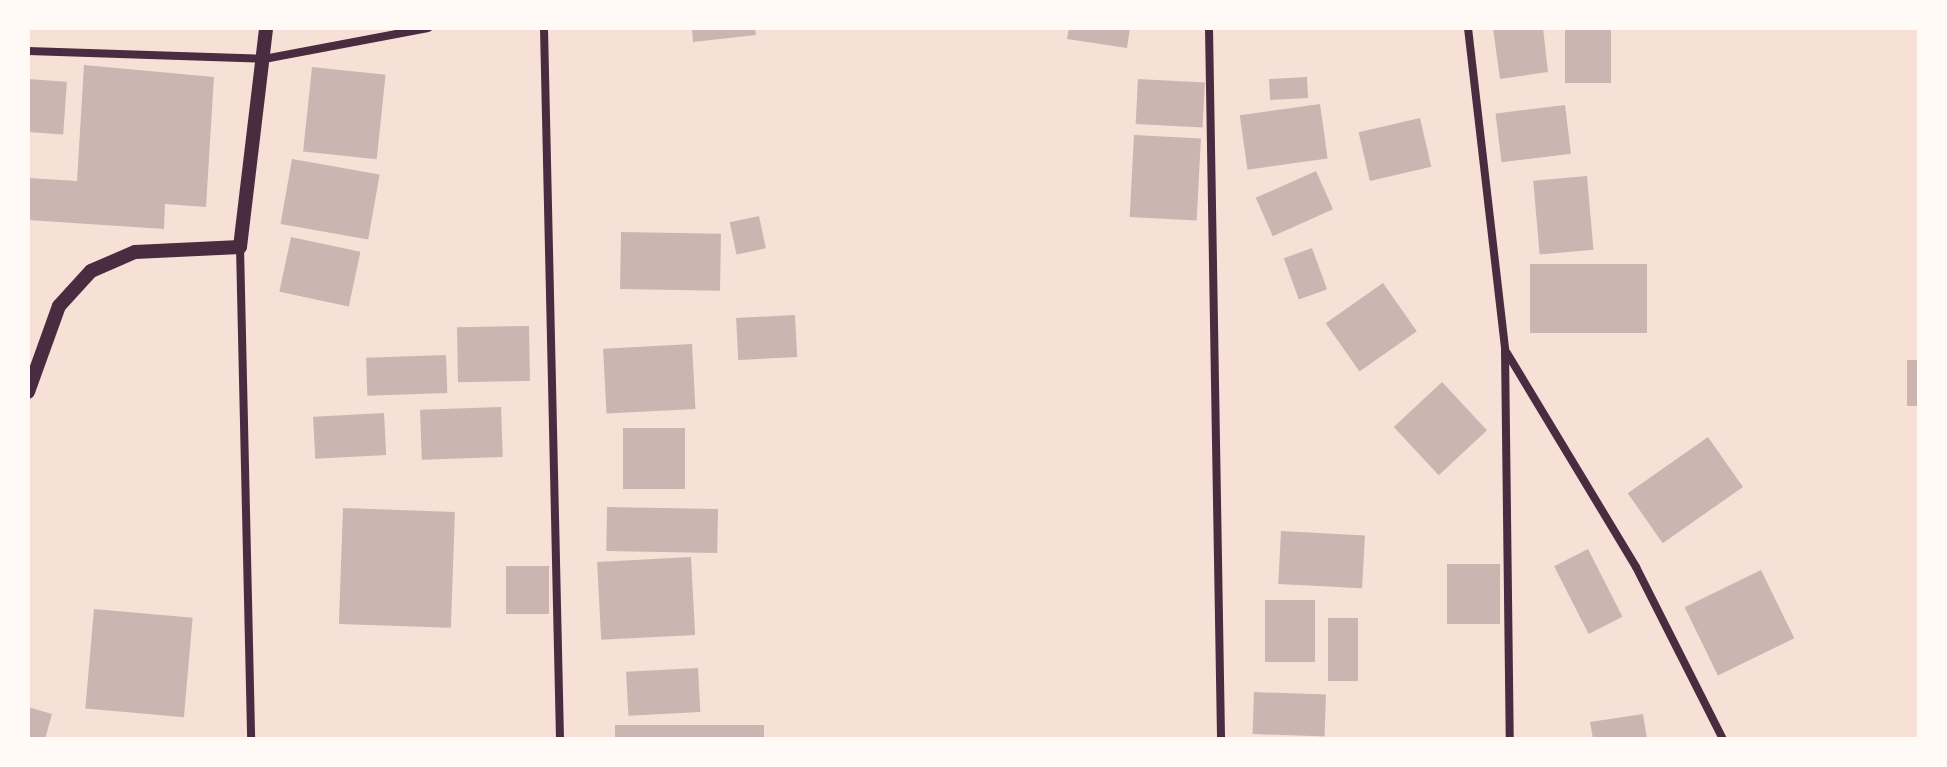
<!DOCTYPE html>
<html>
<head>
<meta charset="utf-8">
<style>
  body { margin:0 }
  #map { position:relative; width:1947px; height:767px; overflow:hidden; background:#f7e1d7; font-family:Mulish,sans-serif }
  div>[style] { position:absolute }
  .building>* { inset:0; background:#ccb4b1; transform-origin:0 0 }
  .minor>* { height:8px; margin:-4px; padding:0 4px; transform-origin:4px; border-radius:4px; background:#4a2c40 }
  .tertiary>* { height:14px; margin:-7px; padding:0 7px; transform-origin:7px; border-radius:7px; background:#4a2c40 }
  span { translate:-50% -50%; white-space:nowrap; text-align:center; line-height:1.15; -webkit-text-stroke:8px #fffaf5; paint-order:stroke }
  .frame { position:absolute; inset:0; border:30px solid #fffaf5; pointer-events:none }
</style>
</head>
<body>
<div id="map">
  <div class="building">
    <i style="clip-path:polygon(692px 28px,755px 28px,756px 35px,693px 42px)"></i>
    <i style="clip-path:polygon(1069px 28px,1130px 28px,1127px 48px,1067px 39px)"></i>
    <i style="clip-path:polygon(1493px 28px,1543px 28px,1548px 72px,1500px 79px)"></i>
    <i style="left:1565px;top:28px;width:46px;height:55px"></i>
    <i style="clip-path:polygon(84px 65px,214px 77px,206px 207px,165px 204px,164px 229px,28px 220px,28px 178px,77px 181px)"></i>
    <i style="left:312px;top:67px;width:74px;height:85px;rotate:6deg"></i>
    <i style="left:1307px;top:77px;width:21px;height:38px;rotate:87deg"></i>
    <i style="left:28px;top:79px;width:39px;height:53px;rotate:4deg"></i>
    <i style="left:1138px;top:79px;width:67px;height:45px;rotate:3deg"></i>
    <i style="left:1320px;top:104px;width:55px;height:81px;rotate:82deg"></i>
    <i style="left:1565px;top:105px;width:49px;height:70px;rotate:83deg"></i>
    <i style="left:1420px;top:118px;width:50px;height:63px;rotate:77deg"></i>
    <i style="left:1134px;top:135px;width:67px;height:82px;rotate:3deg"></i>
    <i style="left:292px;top:159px;width:89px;height:66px;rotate:10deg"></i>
    <i style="left:1316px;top:171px;width:42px;height:66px;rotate:66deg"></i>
    <i style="left:1587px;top:176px;width:74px;height:54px;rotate:85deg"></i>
    <i style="left:759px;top:216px;width:33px;height:30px;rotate:78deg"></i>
    <i style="left:621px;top:232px;width:100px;height:57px;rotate:1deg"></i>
    <i style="left:291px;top:237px;width:71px;height:56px;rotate:12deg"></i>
    <i style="left:1312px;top:248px;width:44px;height:30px;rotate:70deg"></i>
    <i style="left:1530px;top:264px;width:117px;height:69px"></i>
    <i style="left:1383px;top:283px;width:59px;height:70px;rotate:55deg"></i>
    <i style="left:795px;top:315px;width:42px;height:59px;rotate:87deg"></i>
    <i style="left:529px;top:326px;width:55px;height:72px;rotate:89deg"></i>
    <i style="left:692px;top:344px;width:65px;height:89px;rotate:87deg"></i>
    <i style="left:446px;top:355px;width:38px;height:80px;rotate:88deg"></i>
    <i style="left:1907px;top:360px;width:12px;height:46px"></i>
    <i style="left:1442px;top:382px;width:66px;height:66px;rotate:47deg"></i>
    <i style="left:501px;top:407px;width:50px;height:81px;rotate:88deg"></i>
    <i style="left:384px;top:413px;width:42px;height:71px;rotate:87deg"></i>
    <i style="left:623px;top:428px;width:62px;height:61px"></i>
    <i style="left:1708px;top:437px;width:61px;height:98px;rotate:55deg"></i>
    <i style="left:607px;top:507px;width:111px;height:44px;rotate:1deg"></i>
    <i style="left:343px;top:508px;width:112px;height:116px;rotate:2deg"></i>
    <i style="left:1281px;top:531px;width:84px;height:53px;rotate:3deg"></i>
    <i style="left:1588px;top:549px;width:76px;height:38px;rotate:63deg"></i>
    <i style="left:691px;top:557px;width:78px;height:94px;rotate:87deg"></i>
    <i style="left:1447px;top:564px;width:53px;height:60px"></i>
    <i style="left:506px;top:566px;width:43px;height:48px"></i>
    <i style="left:1761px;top:570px;width:76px;height:85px;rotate:64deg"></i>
    <i style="left:1265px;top:600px;width:50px;height:62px"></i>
    <i style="left:94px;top:609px;width:99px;height:100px;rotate:5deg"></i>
    <i style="left:1328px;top:618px;width:30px;height:63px"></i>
    <i style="left:698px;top:668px;width:44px;height:72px;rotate:87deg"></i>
    <i style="left:1254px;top:692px;width:72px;height:42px;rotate:2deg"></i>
    <i style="clip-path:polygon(28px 707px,52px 714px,45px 739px,28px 739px)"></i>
    <i style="clip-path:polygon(1643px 714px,1647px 739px,1593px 739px,1590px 722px)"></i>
    <i style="left:764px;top:725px;width:14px;height:149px;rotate:90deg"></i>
  </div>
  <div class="minor">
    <i style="left:544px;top:28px;width:711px;rotate:88.71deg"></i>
    <i style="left:1209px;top:28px;width:711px;rotate:89.03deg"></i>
    <i style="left:1468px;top:28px;width:324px;rotate:83.4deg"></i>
    <i style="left:1505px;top:350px;width:389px;rotate:89.3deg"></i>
    <i style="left:28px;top:51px;width:236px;rotate:1.9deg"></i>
    <i style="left:264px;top:59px;width:167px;rotate:-10.7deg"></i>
    <i style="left:240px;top:247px;width:492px;rotate:88.7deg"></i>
    <i style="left:1507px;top:353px;width:250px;rotate:58.9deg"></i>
    <i style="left:1636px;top:567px;width:193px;rotate:63.2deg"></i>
  </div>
  <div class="tertiary">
    <i style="left:28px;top:392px;width:91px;rotate:-70.2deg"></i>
    <i style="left:59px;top:306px;width:47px;rotate:-47.6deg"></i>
    <i style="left:91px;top:271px;width:48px;rotate:-23.4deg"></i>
    <i style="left:135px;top:252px;width:105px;rotate:-2.7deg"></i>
    <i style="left:240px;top:247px;width:221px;rotate:-83.2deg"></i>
  </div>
  <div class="frame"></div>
</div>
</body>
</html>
